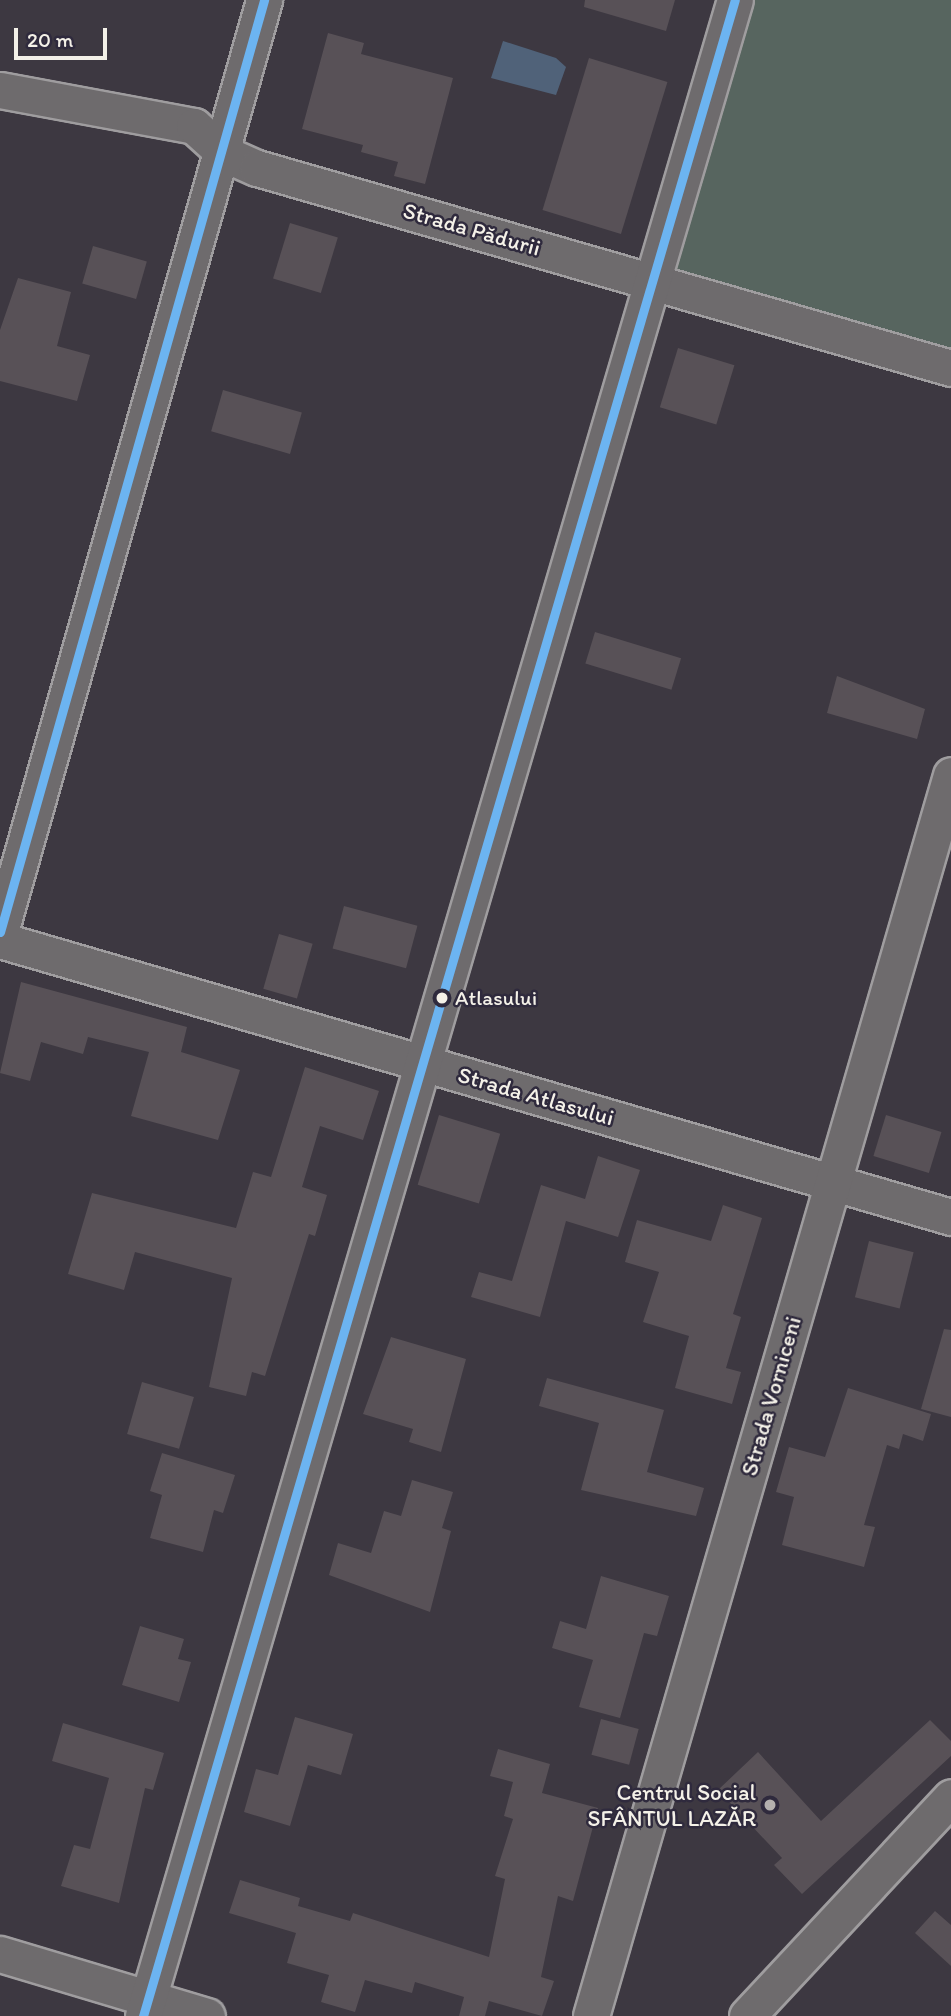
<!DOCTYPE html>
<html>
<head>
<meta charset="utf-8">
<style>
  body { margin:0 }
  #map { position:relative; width:951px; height:2016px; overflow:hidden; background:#3d3841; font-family:Itim,sans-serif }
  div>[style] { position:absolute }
  .green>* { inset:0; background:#57655f }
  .water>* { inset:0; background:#506279 }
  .building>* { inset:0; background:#585157; transform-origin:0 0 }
  .roads { filter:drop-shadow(2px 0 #9f9d9f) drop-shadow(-2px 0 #9f9d9f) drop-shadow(0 2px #9f9d9f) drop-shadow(0 -2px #9f9d9f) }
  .minor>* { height:35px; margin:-17.5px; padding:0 17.5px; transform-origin:17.5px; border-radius:17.5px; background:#6e6b6d }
  .bus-1>* { height:9px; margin:-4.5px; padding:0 4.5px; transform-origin:4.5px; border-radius:4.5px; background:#6cb4f1 }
  .dots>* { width:19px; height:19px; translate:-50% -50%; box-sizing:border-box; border:4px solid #2f2a3d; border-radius:50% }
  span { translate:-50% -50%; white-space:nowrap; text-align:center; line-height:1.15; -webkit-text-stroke:5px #2f2a3d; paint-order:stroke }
  .bus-label { font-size:21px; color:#f4f1e8 }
  .left { translate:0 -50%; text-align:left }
  .street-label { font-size:23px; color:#f4f1e8 }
  .poi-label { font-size:23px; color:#f4f1e8 }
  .right { translate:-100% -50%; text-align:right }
  .scale { position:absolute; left:14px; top:28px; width:93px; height:32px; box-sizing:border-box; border:4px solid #f4f1e8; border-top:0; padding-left:9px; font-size:21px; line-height:24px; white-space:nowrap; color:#f4f1e8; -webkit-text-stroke:5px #2f2a3d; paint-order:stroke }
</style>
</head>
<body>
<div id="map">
  <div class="green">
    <i style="clip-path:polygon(735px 0,951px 0,951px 368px,653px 281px)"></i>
  </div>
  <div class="water">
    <i style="clip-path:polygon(503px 41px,556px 58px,566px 67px,556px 95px,491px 78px)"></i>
  </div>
  <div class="building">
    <i style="clip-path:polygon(585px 0,675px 0,666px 31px,584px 7px)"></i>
    <i style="clip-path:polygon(328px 33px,364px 43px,361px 54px,453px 78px,425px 184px,394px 176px,398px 162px,361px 152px,363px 145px,302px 129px)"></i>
    <i style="left:589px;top:58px;width:82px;height:159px;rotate:17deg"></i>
    <i style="left:290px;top:223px;width:50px;height:58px;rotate:17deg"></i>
    <i style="left:93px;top:246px;width:56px;height:39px;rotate:16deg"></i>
    <i style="clip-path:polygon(18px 278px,71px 292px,57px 346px,90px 355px,77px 401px,0 381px,0 330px)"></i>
    <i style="left:678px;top:348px;width:59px;height:62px;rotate:17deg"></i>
    <i style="left:223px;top:390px;width:82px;height:43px;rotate:16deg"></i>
    <i style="left:595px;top:632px;width:90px;height:33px;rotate:17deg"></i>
    <i style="clip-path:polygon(837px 676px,925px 709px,917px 739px,827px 713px)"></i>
    <i style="left:344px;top:906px;width:76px;height:44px;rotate:15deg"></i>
    <i style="left:279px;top:934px;width:35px;height:57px;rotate:16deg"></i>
    <i style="clip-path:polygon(21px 982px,187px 1027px,181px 1052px,240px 1070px,218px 1140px,131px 1116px,149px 1052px,88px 1037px,83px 1054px,41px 1042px,30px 1081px,0 1073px)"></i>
    <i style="clip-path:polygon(305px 1067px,379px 1091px,363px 1140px,320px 1126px,302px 1187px,327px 1195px,315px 1236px,309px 1234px,265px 1376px,252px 1372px,246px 1396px,209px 1387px,232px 1278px,135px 1252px,124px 1290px,68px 1274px,92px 1193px,236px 1228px,253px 1172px,271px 1177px)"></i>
    <i style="left:439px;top:1115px;width:64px;height:73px;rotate:17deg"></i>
    <i style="left:886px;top:1115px;width:58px;height:43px;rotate:17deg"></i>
    <i style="clip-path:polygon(598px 1156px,640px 1170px,618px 1237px,566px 1221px,540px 1317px,471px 1297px,479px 1272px,512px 1281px,541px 1185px,585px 1199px)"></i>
    <i style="clip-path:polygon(723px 1205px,762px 1218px,733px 1314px,741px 1317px,726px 1368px,741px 1372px,732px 1404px,675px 1388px,689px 1336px,643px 1322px,659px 1272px,625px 1262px,637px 1220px,711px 1241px)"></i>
    <i style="left:869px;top:1241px;width:46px;height:58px;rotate:14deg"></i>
    <i style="clip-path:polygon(944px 1329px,951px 1330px,951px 1417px,921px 1409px)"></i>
    <i style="clip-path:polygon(391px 1337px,466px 1359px,441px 1452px,409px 1442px,413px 1429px,363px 1414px)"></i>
    <i style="clip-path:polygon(547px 1378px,664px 1410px,647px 1472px,704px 1488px,696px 1516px,581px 1490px,599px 1423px,539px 1406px)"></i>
    <i style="left:142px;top:1382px;width:54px;height:54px;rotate:16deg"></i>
    <i style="clip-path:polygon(848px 1388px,931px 1414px,923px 1441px,903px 1434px,899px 1449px,887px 1445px,864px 1525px,875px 1527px,864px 1567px,782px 1545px,794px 1497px,776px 1492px,789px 1447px,825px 1457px)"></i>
    <i style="clip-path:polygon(162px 1453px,235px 1475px,223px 1513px,214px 1510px,203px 1552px,150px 1538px,162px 1495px,150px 1491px)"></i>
    <i style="clip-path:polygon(412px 1480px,453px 1492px,442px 1528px,451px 1531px,430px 1612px,329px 1575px,338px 1543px,371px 1553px,384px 1511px,401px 1516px)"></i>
    <i style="clip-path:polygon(601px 1576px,669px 1596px,657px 1636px,644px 1633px,620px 1718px,579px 1707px,593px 1660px,552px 1648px,560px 1621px,586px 1629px)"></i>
    <i style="clip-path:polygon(140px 1626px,184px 1639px,178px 1659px,191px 1662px,179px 1702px,122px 1685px)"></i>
    <i style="clip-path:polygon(295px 1717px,353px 1734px,341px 1775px,308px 1765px,290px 1826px,244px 1812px,256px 1769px,278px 1775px)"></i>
    <i style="left:601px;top:1719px;width:39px;height:37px;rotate:15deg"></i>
    <i style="clip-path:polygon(930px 1720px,951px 1741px,951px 1756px,802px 1894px,774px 1865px,782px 1858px,718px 1790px,758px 1752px,821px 1821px)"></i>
    <i style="clip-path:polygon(63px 1723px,164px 1753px,153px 1790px,145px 1788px,119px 1903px,61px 1886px,74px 1845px,90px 1849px,109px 1778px,52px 1761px)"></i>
    <i style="clip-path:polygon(498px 1749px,550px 1764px,542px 1793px,598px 1808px,573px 1901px,558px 1896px,541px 1977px,554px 1981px,542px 2016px,489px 2001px,485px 2016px,459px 2016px,464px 1997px,415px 1982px,412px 1993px,365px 1980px,355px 2012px,321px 2002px,329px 1975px,287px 1963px,296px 1933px,229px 1913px,240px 1880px,300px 1898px,298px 1906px,350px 1921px,353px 1913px,489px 1957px,505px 1879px,495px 1876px,513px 1819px,504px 1816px,513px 1782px,490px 1776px)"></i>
    <i style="clip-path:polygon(935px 1911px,951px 1925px,951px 1966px,915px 1933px)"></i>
  </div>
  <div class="roads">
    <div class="minor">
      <i style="left:0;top:90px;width:197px;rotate:10.5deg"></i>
      <i style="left:194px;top:126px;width:42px;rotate:42.1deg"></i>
      <i style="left:225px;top:154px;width:35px;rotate:24deg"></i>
      <i style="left:257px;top:168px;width:722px;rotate:16.08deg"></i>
      <i style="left:0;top:932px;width:969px;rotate:-74.18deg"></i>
      <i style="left:0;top:940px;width:991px;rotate:16.24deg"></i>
      <i style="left:0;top:1954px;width:216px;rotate:16.7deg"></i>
      <i style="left:143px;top:2016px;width:2101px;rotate:-73.64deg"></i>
      <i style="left:591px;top:2016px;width:1292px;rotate:-73.82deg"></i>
      <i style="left:747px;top:2016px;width:299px;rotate:-47deg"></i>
    </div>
  </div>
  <div class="bus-1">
    <i style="left:0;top:932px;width:969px;rotate:-74.18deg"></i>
    <i style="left:143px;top:2016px;width:2101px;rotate:-73.64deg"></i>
  </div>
  <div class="dots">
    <i style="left:442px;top:998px;background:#f4f1e8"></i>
    <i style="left:770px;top:1805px;background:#b4b0ae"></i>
  </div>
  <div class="bus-label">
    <span class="left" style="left:455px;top:998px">Atlasului</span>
  </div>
  <div class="street-label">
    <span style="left:472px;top:229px;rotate:16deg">Strada Pădurii</span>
    <span style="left:536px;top:1096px;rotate:16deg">Strada Atlasului</span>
    <span style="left:771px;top:1396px;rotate:-74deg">Strada Vorniceni</span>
  </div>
  <div class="poi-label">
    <span class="right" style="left:756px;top:1805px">Centrul Social<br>SFÂNTUL LAZĂR</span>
  </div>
  <div class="scale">20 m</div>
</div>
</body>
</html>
